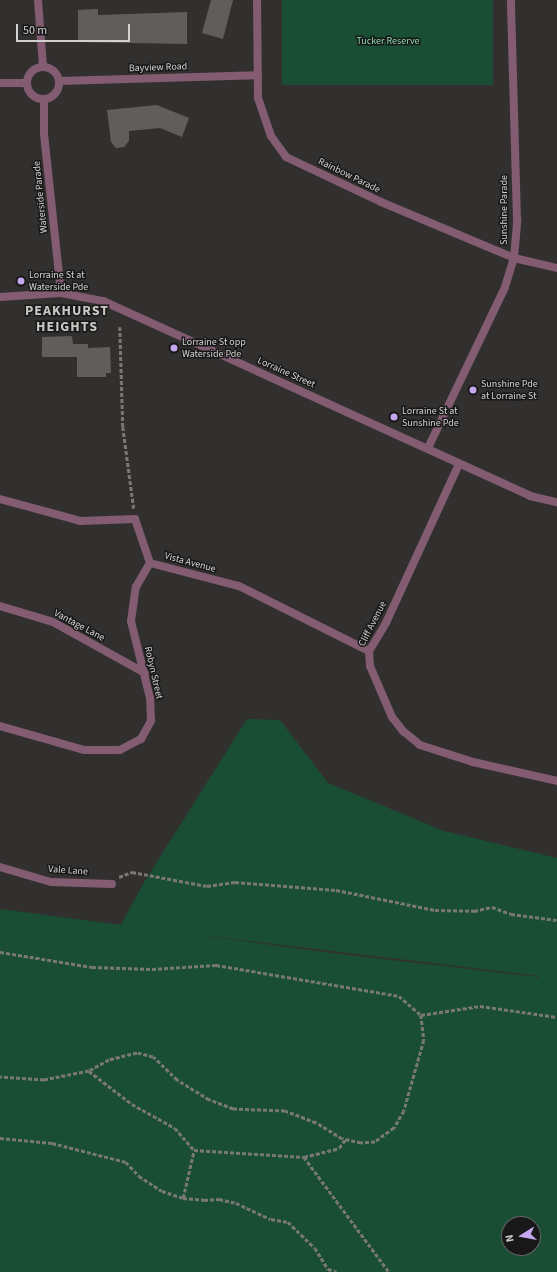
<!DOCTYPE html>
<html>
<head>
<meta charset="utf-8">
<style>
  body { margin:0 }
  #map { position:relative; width:557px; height:1272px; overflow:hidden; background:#32302e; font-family:"Source Sans 3",sans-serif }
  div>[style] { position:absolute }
  .green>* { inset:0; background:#194e35; transform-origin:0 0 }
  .building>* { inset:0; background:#605e5c }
  .path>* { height:2.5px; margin-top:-1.25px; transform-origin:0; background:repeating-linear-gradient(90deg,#797876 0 4px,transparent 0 6px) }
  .street>* { height:8px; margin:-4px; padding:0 4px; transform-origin:4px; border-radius:4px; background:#835c72 }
  .street>.ring { margin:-4px; padding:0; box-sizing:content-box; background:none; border:8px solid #835c72; border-radius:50% }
  .dots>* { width:11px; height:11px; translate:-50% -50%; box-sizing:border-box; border:2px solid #191818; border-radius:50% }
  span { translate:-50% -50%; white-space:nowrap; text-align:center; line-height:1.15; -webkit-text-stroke:3px #191818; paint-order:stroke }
  .park-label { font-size:10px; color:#88dbaf }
  .street-label { font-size:10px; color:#d2d1d0 }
  .poi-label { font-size:10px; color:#d2d1d0 }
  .left { translate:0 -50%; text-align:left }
  .district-label { font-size:14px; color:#cac8c5; font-weight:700; letter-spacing:1px }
  .north { position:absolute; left:501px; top:1216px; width:40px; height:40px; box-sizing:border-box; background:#191818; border:1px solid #636262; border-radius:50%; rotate:259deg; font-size:11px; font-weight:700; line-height:16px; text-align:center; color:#d2d1d0 }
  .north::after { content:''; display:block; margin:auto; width:14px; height:18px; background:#c5a7f1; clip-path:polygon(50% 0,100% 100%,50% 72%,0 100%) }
  .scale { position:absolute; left:16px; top:24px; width:114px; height:18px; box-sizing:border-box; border:2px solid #d2d1d0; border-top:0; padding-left:5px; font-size:12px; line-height:14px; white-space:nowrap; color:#d2d1d0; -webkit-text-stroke:3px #191818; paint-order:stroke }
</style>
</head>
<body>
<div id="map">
  <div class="green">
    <i style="left:282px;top:0;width:211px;height:85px"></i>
    <i style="clip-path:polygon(evenodd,247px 719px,280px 720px,328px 783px,444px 831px,557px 858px,557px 1272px,0 1272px,0 909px,121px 925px,143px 884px,247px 719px,184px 933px,539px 976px,539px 977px,332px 953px,184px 933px,247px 719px,509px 1224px,533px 1224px,533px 1248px,509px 1248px,509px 1224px)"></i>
  </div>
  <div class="building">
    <i style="clip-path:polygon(211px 0,233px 0,223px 39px,202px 33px)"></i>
    <i style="clip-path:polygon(98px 9px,98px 15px,187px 12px,187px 44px,78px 42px,78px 10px)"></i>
    <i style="clip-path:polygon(157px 105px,189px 118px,182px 137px,160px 128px,129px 131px,129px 141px,124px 147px,116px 148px,111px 142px,107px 110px)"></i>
    <i style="clip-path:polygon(72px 336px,73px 344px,88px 344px,88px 348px,110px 347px,111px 373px,106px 373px,106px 377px,77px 377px,77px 357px,42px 357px,42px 337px)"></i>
  </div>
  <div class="path">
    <i style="left:120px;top:327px;width:100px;rotate:88.3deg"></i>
    <i style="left:123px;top:427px;width:83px;rotate:82.4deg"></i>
    <i style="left:119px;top:877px;width:14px;rotate:-21deg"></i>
    <i style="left:132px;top:872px;width:76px;rotate:10.6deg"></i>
    <i style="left:207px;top:886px;width:28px;rotate:-8deg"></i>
    <i style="left:235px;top:882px;width:101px;rotate:4.5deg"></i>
    <i style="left:336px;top:890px;width:101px;rotate:11.4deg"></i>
    <i style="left:435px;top:910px;width:39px;rotate:1deg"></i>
    <i style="left:474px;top:911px;width:18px;rotate:-13deg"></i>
    <i style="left:492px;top:907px;width:20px;rotate:20deg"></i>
    <i style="left:511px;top:914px;width:46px;rotate:7.4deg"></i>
    <i style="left:0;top:952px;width:93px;rotate:9.3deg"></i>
    <i style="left:92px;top:967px;width:60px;rotate:1.9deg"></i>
    <i style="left:152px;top:969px;width:64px;rotate:-3.6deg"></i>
    <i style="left:216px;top:965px;width:186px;rotate:9.6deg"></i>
    <i style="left:399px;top:996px;width:29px;rotate:41deg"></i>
    <i style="left:421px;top:1015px;width:25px;rotate:83deg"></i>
    <i style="left:424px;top:1040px;width:74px;rotate:105.7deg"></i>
    <i style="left:404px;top:1111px;width:20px;rotate:120deg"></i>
    <i style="left:394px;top:1128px;width:24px;rotate:144deg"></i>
    <i style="left:375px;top:1142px;width:14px;rotate:176deg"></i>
    <i style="left:361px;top:1143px;width:19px;rotate:-168deg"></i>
    <i style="left:342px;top:1139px;width:31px;rotate:-148deg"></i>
    <i style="left:316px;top:1123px;width:33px;rotate:-159deg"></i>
    <i style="left:285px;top:1111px;width:52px;rotate:-177.8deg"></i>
    <i style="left:233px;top:1109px;width:26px;rotate:-159deg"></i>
    <i style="left:209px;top:1100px;width:38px;rotate:-148deg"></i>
    <i style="left:177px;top:1080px;width:33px;rotate:-136deg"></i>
    <i style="left:153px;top:1057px;width:16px;rotate:-166deg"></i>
    <i style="left:137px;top:1053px;width:29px;rotate:166deg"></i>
    <i style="left:109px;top:1060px;width:23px;rotate:151deg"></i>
    <i style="left:89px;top:1071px;width:46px;rotate:168.7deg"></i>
    <i style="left:44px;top:1080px;width:44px;rotate:-176.1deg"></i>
    <i style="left:421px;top:1015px;width:60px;rotate:-8.7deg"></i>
    <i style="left:480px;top:1006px;width:78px;rotate:8.1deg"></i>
    <i style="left:89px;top:1071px;width:54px;rotate:37.5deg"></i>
    <i style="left:132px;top:1104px;width:49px;rotate:29.2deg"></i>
    <i style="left:175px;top:1128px;width:29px;rotate:49deg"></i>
    <i style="left:194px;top:1150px;width:110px;rotate:3.6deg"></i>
    <i style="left:304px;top:1157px;width:143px;rotate:53.5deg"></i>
    <i style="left:0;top:1138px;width:52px;rotate:5.5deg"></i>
    <i style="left:52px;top:1143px;width:76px;rotate:14.4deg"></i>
    <i style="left:126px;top:1162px;width:19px;rotate:47deg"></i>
    <i style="left:139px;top:1176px;width:27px;rotate:33deg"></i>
    <i style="left:162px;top:1191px;width:22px;rotate:18deg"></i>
    <i style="left:183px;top:1198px;width:21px;rotate:5deg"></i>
    <i style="left:204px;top:1200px;width:15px;rotate:-4deg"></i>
    <i style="left:219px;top:1199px;width:17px;rotate:13deg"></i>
    <i style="left:236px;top:1203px;width:38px;rotate:25deg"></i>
    <i style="left:271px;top:1219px;width:17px;rotate:10deg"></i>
    <i style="left:288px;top:1222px;width:37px;rotate:44deg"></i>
    <i style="left:315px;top:1248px;width:25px;rotate:58deg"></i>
    <i style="left:328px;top:1269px;width:9px;rotate:18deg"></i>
    <i style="left:304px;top:1157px;width:36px;rotate:-14deg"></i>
    <i style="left:339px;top:1148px;width:10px;rotate:-53deg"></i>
    <i style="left:183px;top:1198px;width:49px;rotate:-77.1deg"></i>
  </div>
  <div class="street">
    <i style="left:38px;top:0;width:66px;rotate:85.7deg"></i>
    <i style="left:257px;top:0;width:98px;rotate:89.4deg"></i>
    <i style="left:258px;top:98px;width:40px;rotate:71.1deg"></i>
    <i style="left:271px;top:136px;width:26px;rotate:54deg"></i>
    <i style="left:286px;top:157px;width:105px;rotate:25.3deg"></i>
    <i style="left:381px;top:202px;width:144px;rotate:22.8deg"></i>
    <i style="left:514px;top:258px;width:44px;rotate:13.1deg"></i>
    <i class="ring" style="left:27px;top:67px;width:24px;height:24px"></i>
    <i style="left:59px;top:81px;width:199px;rotate:-1.7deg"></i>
    <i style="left:0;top:83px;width:26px"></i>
    <i style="left:44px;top:99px;width:35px;rotate:90deg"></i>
    <i style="left:44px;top:134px;width:160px;rotate:83.9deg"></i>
    <i style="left:0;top:297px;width:61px;rotate:-3.8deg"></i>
    <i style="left:61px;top:293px;width:43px;rotate:10.8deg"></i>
    <i style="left:103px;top:301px;width:469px;rotate:24.5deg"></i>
    <i style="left:530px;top:496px;width:28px;rotate:13deg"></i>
    <i style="left:428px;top:448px;width:178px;rotate:-64.4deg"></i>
    <i style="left:505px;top:287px;width:30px;rotate:-73deg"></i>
    <i style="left:514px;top:258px;width:38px;rotate:-85deg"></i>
    <i style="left:517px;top:220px;width:220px;rotate:-91.6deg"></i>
    <i style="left:459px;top:464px;width:175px;rotate:114.7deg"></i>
    <i style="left:386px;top:623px;width:33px;rotate:121deg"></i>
    <i style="left:369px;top:651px;width:15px;rotate:86deg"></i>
    <i style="left:370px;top:666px;width:56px;rotate:66.7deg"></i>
    <i style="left:392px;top:717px;width:18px;rotate:52deg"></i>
    <i style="left:403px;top:731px;width:22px;rotate:39deg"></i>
    <i style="left:420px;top:745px;width:56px;rotate:17.8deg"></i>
    <i style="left:473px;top:762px;width:86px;rotate:12.7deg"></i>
    <i style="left:0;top:499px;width:84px;rotate:15.2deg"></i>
    <i style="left:81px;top:521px;width:54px;rotate:-2.1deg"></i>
    <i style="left:135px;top:519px;width:46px;rotate:71.2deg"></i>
    <i style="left:150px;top:563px;width:92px;rotate:14.5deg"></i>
    <i style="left:239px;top:586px;width:145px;rotate:26.6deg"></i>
    <i style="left:0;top:606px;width:55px;rotate:16.8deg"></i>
    <i style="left:53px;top:622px;width:105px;rotate:29deg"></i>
    <i style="left:0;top:726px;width:87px;rotate:15.9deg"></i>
    <i style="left:84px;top:750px;width:36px"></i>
    <i style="left:120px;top:750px;width:24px;rotate:-28deg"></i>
    <i style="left:141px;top:739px;width:21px;rotate:-61deg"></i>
    <i style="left:151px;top:721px;width:23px;rotate:-92deg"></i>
    <i style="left:150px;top:698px;width:79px;rotate:-103.9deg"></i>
    <i style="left:131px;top:621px;width:34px;rotate:-82deg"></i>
    <i style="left:136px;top:587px;width:28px;rotate:-60deg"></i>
    <i style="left:0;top:867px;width:53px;rotate:16.4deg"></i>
    <i style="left:51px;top:882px;width:61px;rotate:1.9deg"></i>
  </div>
  <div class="dots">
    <i style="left:21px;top:281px;background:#c5a7f1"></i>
    <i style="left:174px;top:348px;background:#c5a7f1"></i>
    <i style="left:473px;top:390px;background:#c5a7f1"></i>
    <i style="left:394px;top:417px;background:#c5a7f1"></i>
  </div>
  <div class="park-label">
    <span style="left:388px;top:42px">Tucker Reserve</span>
  </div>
  <div class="street-label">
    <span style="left:158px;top:68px;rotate:-2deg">Bayview Road</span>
    <span style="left:349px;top:176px;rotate:26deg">Rainbow Parade</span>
    <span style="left:41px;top:197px;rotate:-96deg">Waterside Parade</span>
    <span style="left:505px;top:210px;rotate:-90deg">Sunshine Parade</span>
    <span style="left:286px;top:373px;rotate:24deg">Lorraine Street</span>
    <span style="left:190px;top:563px;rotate:15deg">Vista Avenue</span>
    <span style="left:373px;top:624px;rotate:-63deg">Cliff Avenue</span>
    <span style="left:79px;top:626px;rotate:28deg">Vantage Lane</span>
    <span style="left:153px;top:673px;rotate:77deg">Robyn Street</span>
    <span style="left:68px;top:871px;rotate:4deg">Vale Lane</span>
  </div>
  <div class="poi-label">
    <span class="left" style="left:29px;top:281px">Lorraine St at<br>Waterside Pde</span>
    <span class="left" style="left:182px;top:348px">Lorraine St opp<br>Waterside Pde</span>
    <span class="left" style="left:481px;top:390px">Sunshine Pde<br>at Lorraine St</span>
    <span class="left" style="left:402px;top:417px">Lorraine St at<br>Sunshine Pde</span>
  </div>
  <div class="district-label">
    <span style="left:67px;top:319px">PEAKHURST<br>HEIGHTS</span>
  </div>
  <div class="north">N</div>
  <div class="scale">50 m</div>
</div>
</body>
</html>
